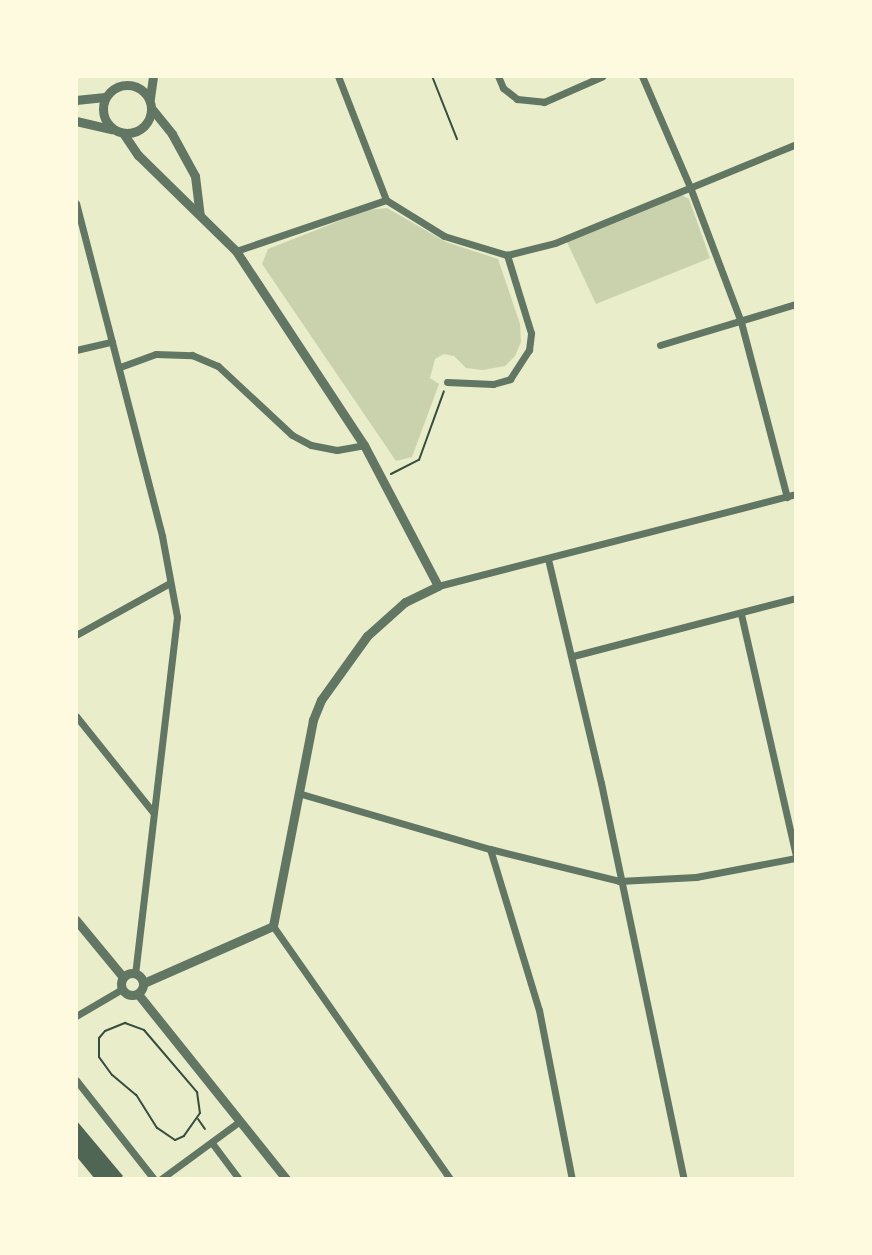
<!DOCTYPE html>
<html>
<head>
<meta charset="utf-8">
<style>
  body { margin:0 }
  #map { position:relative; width:872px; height:1255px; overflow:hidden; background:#e9edc9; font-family:"Fira Sans",sans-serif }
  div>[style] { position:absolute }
  .green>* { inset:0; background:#cad2ad }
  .building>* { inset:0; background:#4f6655 }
  .path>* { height:2px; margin:-1px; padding:0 1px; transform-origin:1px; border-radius:1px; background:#344e41 }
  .minor>* { height:7px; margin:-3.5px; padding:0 3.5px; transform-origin:3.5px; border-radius:3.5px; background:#617663 }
  .tertiary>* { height:9px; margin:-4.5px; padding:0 4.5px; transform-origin:4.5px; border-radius:4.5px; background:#617663 }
  .tertiary>.ring { margin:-4.5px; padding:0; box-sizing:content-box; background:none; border:9px solid #617663; border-radius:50% }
  span { translate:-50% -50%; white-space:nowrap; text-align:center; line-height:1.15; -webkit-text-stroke:7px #fefae0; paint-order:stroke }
  .frame { position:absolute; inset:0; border:78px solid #fefae0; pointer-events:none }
</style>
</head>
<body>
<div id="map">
  <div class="green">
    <i style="clip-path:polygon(680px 194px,689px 199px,710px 258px,596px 304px,566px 240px)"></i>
    <i style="clip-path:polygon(387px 208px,446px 242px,498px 259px,520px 324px,521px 342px,515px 356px,505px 366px,483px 370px,466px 368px,454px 356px,444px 354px,435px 359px,430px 378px,439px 384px,412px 457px,396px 461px,262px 264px,268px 249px,367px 210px)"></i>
  </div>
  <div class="building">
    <i style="clip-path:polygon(76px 1120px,123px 1176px,119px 1179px,95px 1179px,76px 1156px)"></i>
  </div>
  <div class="path">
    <i style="left:432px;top:76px;width:68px;rotate:68.4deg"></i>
    <i style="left:391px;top:474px;width:31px;rotate:-27deg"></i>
    <i style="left:419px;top:460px;width:73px;rotate:-70.1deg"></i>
    <i style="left:125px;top:1023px;width:20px;rotate:20deg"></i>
    <i style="left:144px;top:1030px;width:82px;rotate:49.5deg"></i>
    <i style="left:197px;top:1092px;width:21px;rotate:82deg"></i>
    <i style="left:200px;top:1113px;width:28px;rotate:125deg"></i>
    <i style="left:184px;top:1136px;width:10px;rotate:156deg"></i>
    <i style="left:175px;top:1140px;width:22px;rotate:-146deg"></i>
    <i style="left:157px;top:1128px;width:39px;rotate:-122deg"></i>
    <i style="left:136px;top:1095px;width:31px;rotate:-140deg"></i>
    <i style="left:112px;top:1075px;width:22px;rotate:-126deg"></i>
    <i style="left:99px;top:1057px;width:19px;rotate:-90deg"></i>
    <i style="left:99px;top:1038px;width:9px;rotate:-49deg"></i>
    <i style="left:105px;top:1031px;width:22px;rotate:-22deg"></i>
    <i style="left:198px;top:1119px;width:12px;rotate:55deg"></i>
  </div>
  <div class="minor">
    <i style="left:338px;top:76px;width:133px;rotate:68.8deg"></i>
    <i style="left:498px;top:76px;width:13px;rotate:67deg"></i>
    <i style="left:503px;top:88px;width:18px;rotate:38deg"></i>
    <i style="left:517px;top:99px;width:27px;rotate:6deg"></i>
    <i style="left:544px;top:102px;width:64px;rotate:-23.8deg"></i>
    <i style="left:642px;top:76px;width:121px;rotate:66.6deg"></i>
    <i style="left:690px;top:187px;width:144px;rotate:69.3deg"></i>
    <i style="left:741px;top:322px;width:181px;rotate:75.3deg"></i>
    <i style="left:386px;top:200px;width:68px;rotate:31.8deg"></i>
    <i style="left:444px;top:236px;width:66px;rotate:16.8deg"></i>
    <i style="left:507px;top:255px;width:49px;rotate:-14deg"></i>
    <i style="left:555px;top:243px;width:261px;rotate:-22.3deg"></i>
    <i style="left:76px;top:203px;width:344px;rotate:75.5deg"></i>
    <i style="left:162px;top:536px;width:82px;rotate:79.5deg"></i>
    <i style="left:177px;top:617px;width:357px;rotate:96.7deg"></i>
    <i style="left:236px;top:251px;width:158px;rotate:-18.8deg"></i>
    <i style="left:660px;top:345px;width:142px;rotate:-16.8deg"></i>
    <i style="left:76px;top:350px;width:37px;rotate:-13deg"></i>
    <i style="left:120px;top:367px;width:38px;rotate:-20deg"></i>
    <i style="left:156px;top:354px;width:36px;rotate:2deg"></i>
    <i style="left:192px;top:355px;width:28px;rotate:23deg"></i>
    <i style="left:218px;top:366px;width:101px;rotate:43deg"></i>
    <i style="left:292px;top:435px;width:21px;rotate:28deg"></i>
    <i style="left:311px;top:445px;width:26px;rotate:11deg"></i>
    <i style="left:337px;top:450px;width:27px;rotate:-10deg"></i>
    <i style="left:447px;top:382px;width:46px;rotate:2.5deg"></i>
    <i style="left:493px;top:384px;width:18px;rotate:-16deg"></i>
    <i style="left:510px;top:379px;width:35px;rotate:-57deg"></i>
    <i style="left:529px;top:350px;width:17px;rotate:-83deg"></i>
    <i style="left:531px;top:333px;width:82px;rotate:-107.1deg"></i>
    <i style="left:548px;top:559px;width:230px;rotate:76.7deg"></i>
    <i style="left:601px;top:783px;width:405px;rotate:78.2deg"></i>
    <i style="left:438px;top:586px;width:370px;rotate:-14.4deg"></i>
    <i style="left:741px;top:614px;width:249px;rotate:77.2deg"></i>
    <i style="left:76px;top:635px;width:107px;rotate:-29deg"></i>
    <i style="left:573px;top:656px;width:230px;rotate:-14.6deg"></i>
    <i style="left:76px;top:716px;width:123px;rotate:51.3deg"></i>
    <i style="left:298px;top:793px;width:200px;rotate:16.3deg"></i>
    <i style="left:490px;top:849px;width:133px;rotate:13.9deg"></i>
    <i style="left:619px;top:881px;width:77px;rotate:-3deg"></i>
    <i style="left:696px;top:877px;width:102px;rotate:-10.8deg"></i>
    <i style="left:490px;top:849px;width:168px;rotate:73.1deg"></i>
    <i style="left:539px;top:1010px;width:172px;rotate:79deg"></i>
    <i style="left:273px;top:926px;width:309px;rotate:55deg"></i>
    <i style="left:76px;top:1016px;width:53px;rotate:-30.4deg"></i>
    <i style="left:76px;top:1080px;width:126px;rotate:51.8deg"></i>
    <i style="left:212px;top:1143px;width:45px;rotate:53.1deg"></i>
    <i style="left:161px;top:1179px;width:98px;rotate:-36.3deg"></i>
  </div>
  <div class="tertiary">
    <i class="ring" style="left:103px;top:85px;width:39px;height:39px"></i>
    <i style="left:150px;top:98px;width:22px;rotate:-82deg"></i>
    <i style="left:76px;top:100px;width:29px;rotate:-6deg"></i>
    <i style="left:152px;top:109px;width:32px;rotate:51deg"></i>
    <i style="left:172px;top:134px;width:48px;rotate:61.3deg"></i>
    <i style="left:195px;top:176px;width:39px;rotate:83deg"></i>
    <i style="left:76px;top:121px;width:37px;rotate:13deg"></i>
    <i style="left:123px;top:133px;width:27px;rotate:56deg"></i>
    <i style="left:138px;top:155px;width:137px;rotate:44.4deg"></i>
    <i style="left:236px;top:251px;width:232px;rotate:56.6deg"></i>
    <i style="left:364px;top:445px;width:159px;rotate:62.3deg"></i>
    <i style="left:438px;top:586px;width:37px;rotate:154deg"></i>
    <i style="left:405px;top:602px;width:51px;rotate:138.2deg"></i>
    <i style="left:367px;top:636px;width:79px;rotate:125.7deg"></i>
    <i style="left:321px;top:700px;width:22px;rotate:112deg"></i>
    <i style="left:313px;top:720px;width:210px;rotate:101deg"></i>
    <i style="left:273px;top:926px;width:141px;rotate:156.2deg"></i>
    <i style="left:76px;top:920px;width:74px;rotate:50.5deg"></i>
    <i class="ring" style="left:121px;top:973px;width:13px;height:13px"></i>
    <i style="left:138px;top:994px;width:237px;rotate:51.3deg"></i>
  </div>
  <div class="frame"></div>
</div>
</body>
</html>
